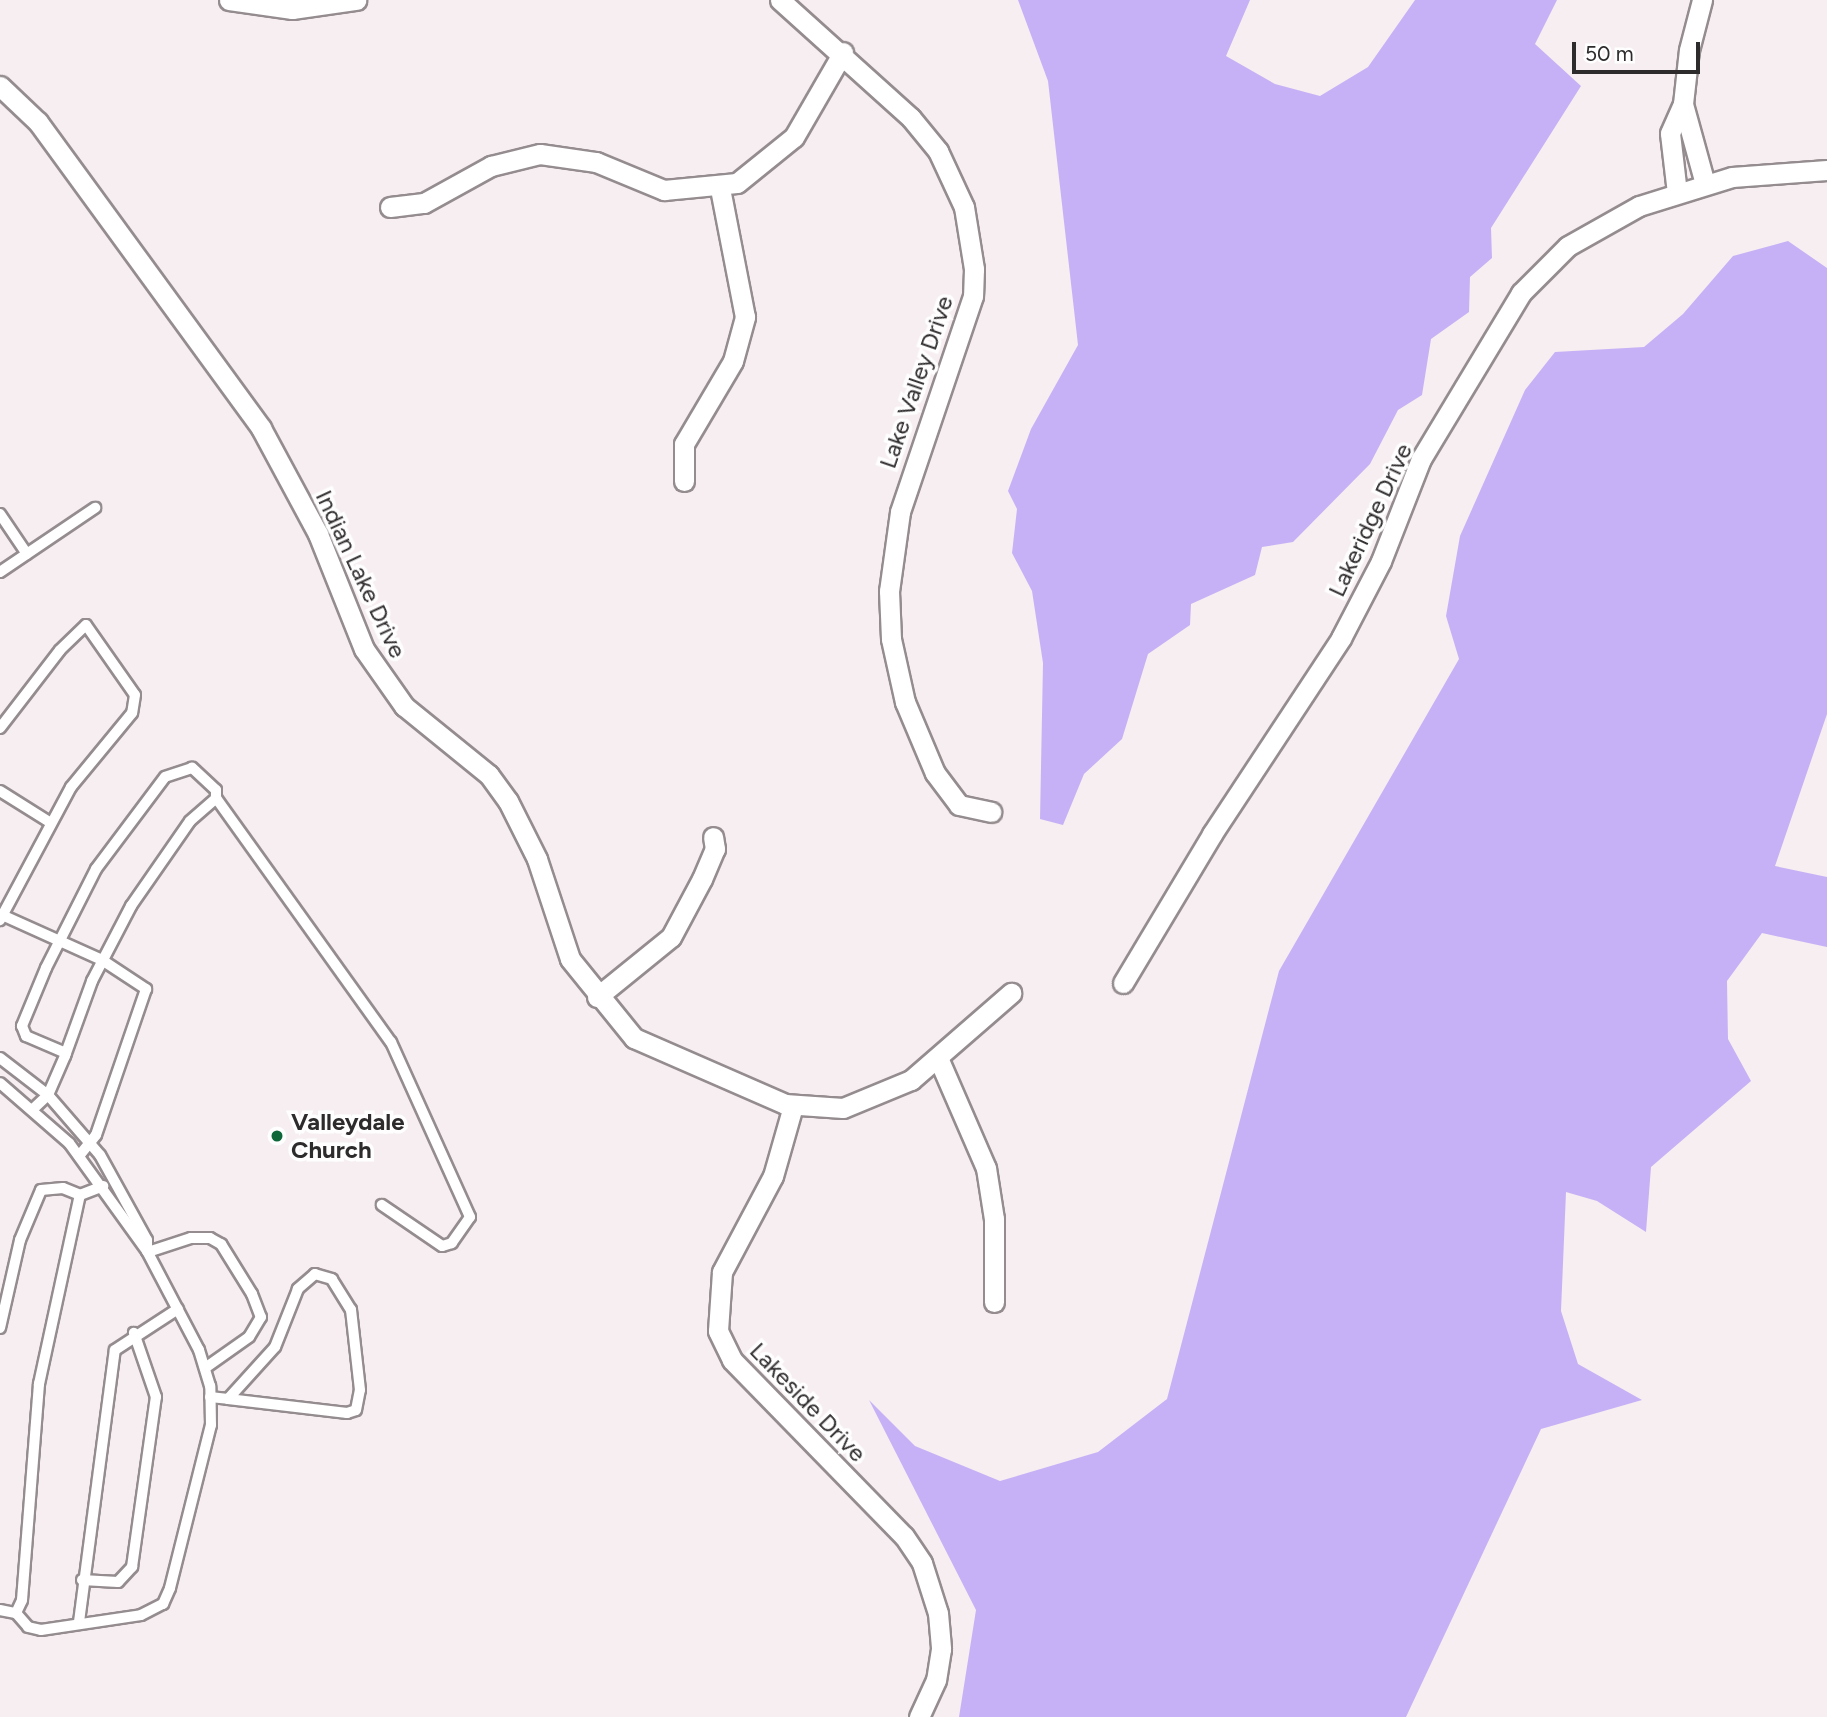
<!DOCTYPE html>
<html>
<head>
<meta charset="utf-8">
<style>
  body { margin:0 }
  #map { position:relative; width:1827px; height:1717px; overflow:hidden; background:#f6eef0; font-family:Figtree,sans-serif }
  div>[style] { position:absolute }
  .water>* { inset:0; background:#c7b1f6 }
  .roads { filter:drop-shadow(2px 0 #948c8e) drop-shadow(-2px 0 #948c8e) drop-shadow(0 2px #948c8e) drop-shadow(0 -2px #948c8e) }
  .lane>* { height:10px; margin:-5px; padding:0 5px; transform-origin:5px; border-radius:5px; background:#fff }
  .street>* { height:19px; margin:-9.5px; padding:0 9.5px; transform-origin:9.5px; border-radius:9.5px; background:#fff }
  .dots>* { width:19px; height:19px; translate:-50% -50%; box-sizing:border-box; border:4px solid #fefefe; border-radius:50% }
  span { translate:-50% -50%; white-space:nowrap; text-align:center; line-height:1.15; -webkit-text-stroke:7px #fefefe; paint-order:stroke }
  .street-label { font-size:24px; color:#2e2b2c }
  .poi-label { font-size:24px; color:#2e2b2c; font-weight:700 }
  .left { translate:0 -50%; text-align:left }
  .scale { position:absolute; left:1572px; top:42px; width:128px; height:32px; box-sizing:border-box; border:4px solid #2e2b2c; border-top:0; padding-left:9px; font-size:21px; line-height:24px; white-space:nowrap; color:#2e2b2c; -webkit-text-stroke:5px #fefefe; paint-order:stroke }
</style>
</head>
<body>
<div id="map">
  <div class="water">
    <i style="clip-path:polygon(1018px 0,1250px 0,1226px 56px,1275px 84px,1320px 96px,1368px 67px,1415px 0,1557px 0,1535px 44px,1581px 86px,1491px 228px,1492px 258px,1470px 277px,1469px 312px,1431px 339px,1422px 395px,1398px 410px,1370px 464px,1293px 542px,1262px 547px,1255px 575px,1191px 604px,1190px 625px,1148px 654px,1122px 739px,1084px 774px,1063px 825px,1040px 819px,1043px 663px,1032px 591px,1012px 553px,1017px 509px,1008px 491px,1031px 429px,1078px 345px,1048px 81px)"></i>
    <i style="clip-path:polygon(1788px 241px,1827px 268px,1827px 714px,1775px 866px,1827px 877px,1827px 947px,1762px 933px,1727px 981px,1728px 1039px,1751px 1081px,1651px 1167px,1646px 1232px,1597px 1201px,1566px 1192px,1561px 1311px,1578px 1364px,1642px 1400px,1541px 1429px,1406px 1717px,959px 1717px,976px 1610px,869px 1400px,915px 1446px,1000px 1481px,1098px 1452px,1167px 1399px,1279px 971px,1459px 659px,1446px 616px,1460px 536px,1525px 390px,1555px 352px,1644px 347px,1683px 314px,1733px 256px)"></i>
  </div>
  <div class="roads">
    <div class="lane">
      <i style="left:0;top:514px;width:48px;rotate:56deg"></i>
      <i style="left:0;top:572px;width:115px;rotate:-34deg"></i>
      <i style="left:0;top:728px;width:98px;rotate:-52.4deg"></i>
      <i style="left:60px;top:650px;width:36px;rotate:-44deg"></i>
      <i style="left:86px;top:625px;width:85px;rotate:55deg"></i>
      <i style="left:135px;top:695px;width:18px;rotate:99deg"></i>
      <i style="left:132px;top:713px;width:96px;rotate:129.5deg"></i>
      <i style="left:71px;top:787px;width:151px;rotate:118.1deg"></i>
      <i style="left:0;top:791px;width:60px;rotate:32.1deg"></i>
      <i style="left:216px;top:798px;width:300px;rotate:54.4deg"></i>
      <i style="left:391px;top:1042px;width:192px;rotate:65.7deg"></i>
      <i style="left:470px;top:1217px;width:32px;rotate:125deg"></i>
      <i style="left:452px;top:1243px;width:10px;rotate:163deg"></i>
      <i style="left:442px;top:1246px;width:73px;rotate:-145.7deg"></i>
      <i style="left:2px;top:915px;width:110px;rotate:24.2deg"></i>
      <i style="left:102px;top:960px;width:53px;rotate:33.4deg"></i>
      <i style="left:146px;top:989px;width:154px;rotate:108.9deg"></i>
      <i style="left:96px;top:1135px;width:27px;rotate:129deg"></i>
      <i style="left:0;top:1058px;width:61px;rotate:37.6deg"></i>
      <i style="left:48px;top:1095px;width:79px;rotate:49.1deg"></i>
      <i style="left:100px;top:1155px;width:97px;rotate:61.1deg"></i>
      <i style="left:147px;top:1240px;width:11px;rotate:90deg"></i>
      <i style="left:147px;top:1251px;width:133px;rotate:-125.8deg"></i>
      <i style="left:69px;top:1143px;width:91px;rotate:-139deg"></i>
      <i style="left:33px;top:1109px;width:21px;rotate:-43deg"></i>
      <i style="left:48px;top:1095px;width:43px;rotate:-66.4deg"></i>
      <i style="left:65px;top:1056px;width:3px;rotate:-72deg"></i>
      <i style="left:66px;top:1053px;width:77px;rotate:-70.1deg"></i>
      <i style="left:92px;top:981px;width:85px;rotate:-62.5deg"></i>
      <i style="left:131px;top:906px;width:103px;rotate:-55.2deg"></i>
      <i style="left:190px;top:821px;width:35px;rotate:-41deg"></i>
      <i style="left:216px;top:798px;width:8px;rotate:-90deg"></i>
      <i style="left:216px;top:790px;width:33px;rotate:-137deg"></i>
      <i style="left:192px;top:768px;width:28px;rotate:162deg"></i>
      <i style="left:165px;top:777px;width:115px;rotate:126.9deg"></i>
      <i style="left:96px;top:869px;width:111px;rotate:116.8deg"></i>
      <i style="left:46px;top:968px;width:63px;rotate:112.5deg"></i>
      <i style="left:22px;top:1026px;width:11px;rotate:68deg"></i>
      <i style="left:26px;top:1036px;width:43px;rotate:23deg"></i>
      <i style="left:148px;top:1252px;width:45px;rotate:-18deg"></i>
      <i style="left:191px;top:1238px;width:19px"></i>
      <i style="left:210px;top:1238px;width:13px;rotate:29deg"></i>
      <i style="left:221px;top:1244px;width:59px;rotate:58.2deg"></i>
      <i style="left:252px;top:1294px;width:25px;rotate:69deg"></i>
      <i style="left:261px;top:1317px;width:23px;rotate:121deg"></i>
      <i style="left:249px;top:1337px;width:54px;rotate:144.8deg"></i>
      <i style="left:0;top:1328px;width:90px;rotate:-77.2deg"></i>
      <i style="left:20px;top:1240px;width:54px;rotate:-67.2deg"></i>
      <i style="left:41px;top:1190px;width:22px;rotate:-5deg"></i>
      <i style="left:63px;top:1188px;width:18px;rotate:22deg"></i>
      <i style="left:80px;top:1195px;width:25px;rotate:-21deg"></i>
      <i style="left:210px;top:1397px;width:18px;rotate:6deg"></i>
      <i style="left:228px;top:1399px;width:120px;rotate:6.7deg"></i>
      <i style="left:347px;top:1413px;width:9px;rotate:-18deg"></i>
      <i style="left:356px;top:1410px;width:20px;rotate:-79deg"></i>
      <i style="left:360px;top:1390px;width:81px;rotate:-96.4deg"></i>
      <i style="left:351px;top:1310px;width:36px;rotate:-122deg"></i>
      <i style="left:332px;top:1279px;width:18px;rotate:-164deg"></i>
      <i style="left:315px;top:1274px;width:23px;rotate:139deg"></i>
      <i style="left:298px;top:1289px;width:62px;rotate:111.6deg"></i>
      <i style="left:275px;top:1347px;width:70px;rotate:132.1deg"></i>
      <i style="left:82px;top:1580px;width:36px;rotate:3deg"></i>
      <i style="left:118px;top:1582px;width:21px;rotate:-47deg"></i>
      <i style="left:132px;top:1567px;width:172px;rotate:-82deg"></i>
      <i style="left:156px;top:1397px;width:68px;rotate:-109deg"></i>
      <i style="left:0;top:1610px;width:16px;rotate:11deg"></i>
      <i style="left:16px;top:1613px;width:18px;rotate:49deg"></i>
      <i style="left:28px;top:1627px;width:13px;rotate:13deg"></i>
      <i style="left:41px;top:1630px;width:101px;rotate:-8.5deg"></i>
      <i style="left:141px;top:1615px;width:25px;rotate:-27deg"></i>
      <i style="left:163px;top:1604px;width:17px;rotate:-66deg"></i>
      <i style="left:170px;top:1588px;width:168px;rotate:-75.9deg"></i>
      <i style="left:211px;top:1425px;width:39px;rotate:-91deg"></i>
      <i style="left:210px;top:1386px;width:38px;rotate:-107deg"></i>
      <i style="left:199px;top:1350px;width:112px;rotate:-117.7deg"></i>
      <i style="left:16px;top:1613px;width:14px;rotate:-65deg"></i>
      <i style="left:22px;top:1600px;width:217px;rotate:-85.5deg"></i>
      <i style="left:39px;top:1384px;width:193px;rotate:-77.8deg"></i>
      <i style="left:79px;top:1622px;width:274px;rotate:-82.5deg"></i>
      <i style="left:115px;top:1350px;width:75px;rotate:-33.1deg"></i>
    </div>
    <div class="street">
      <i style="left:229px;top:0;width:64px;rotate:8.1deg"></i>
      <i style="left:292px;top:9px;width:65px;rotate:-8deg"></i>
      <i style="left:780px;top:0;width:176px;rotate:42deg"></i>
      <i style="left:911px;top:118px;width:43px;rotate:50.7deg"></i>
      <i style="left:938px;top:151px;width:62px;rotate:65.1deg"></i>
      <i style="left:964px;top:207px;width:63px;rotate:80.8deg"></i>
      <i style="left:974px;top:269px;width:27px;rotate:92deg"></i>
      <i style="left:973px;top:296px;width:228px;rotate:108.7deg"></i>
      <i style="left:900px;top:512px;width:80px;rotate:97.9deg"></i>
      <i style="left:889px;top:591px;width:48px;rotate:87.6deg"></i>
      <i style="left:891px;top:639px;width:65px;rotate:77.5deg"></i>
      <i style="left:905px;top:702px;width:77px;rotate:67.1deg"></i>
      <i style="left:935px;top:773px;width:40px;rotate:53deg"></i>
      <i style="left:959px;top:805px;width:33px;rotate:12deg"></i>
      <i style="left:0;top:86px;width:52px;rotate:43.5deg"></i>
      <i style="left:38px;top:122px;width:379px;rotate:53.9deg"></i>
      <i style="left:261px;top:428px;width:120px;rotate:61.7deg"></i>
      <i style="left:318px;top:534px;width:124px;rotate:68.2deg"></i>
      <i style="left:364px;top:649px;width:70px;rotate:54.9deg"></i>
      <i style="left:404px;top:706px;width:109px;rotate:39.1deg"></i>
      <i style="left:489px;top:775px;width:32px;rotate:54deg"></i>
      <i style="left:508px;top:801px;width:65px;rotate:63.4deg"></i>
      <i style="left:537px;top:859px;width:105px;rotate:71.7deg"></i>
      <i style="left:570px;top:959px;width:102px;rotate:51deg"></i>
      <i style="left:634px;top:1038px;width:165px;rotate:23.6deg"></i>
      <i style="left:785px;top:1104px;width:58px;rotate:3.9deg"></i>
      <i style="left:843px;top:1108px;width:74px;rotate:-22.4deg"></i>
      <i style="left:911px;top:1080px;width:133px;rotate:-41deg"></i>
      <i style="left:1683px;top:104px;width:83px;rotate:74.6deg"></i>
      <i style="left:1677px;top:193px;width:60px;rotate:-96.7deg"></i>
      <i style="left:1670px;top:133px;width:32px;rotate:-66deg"></i>
      <i style="left:1683px;top:104px;width:54px;rotate:-83.7deg"></i>
      <i style="left:1689px;top:50px;width:52px;rotate:-75.4deg"></i>
      <i style="left:390px;top:207px;width:34px;rotate:-7deg"></i>
      <i style="left:424px;top:203px;width:77px;rotate:-28.9deg"></i>
      <i style="left:491px;top:166px;width:50px;rotate:-13.8deg"></i>
      <i style="left:540px;top:154px;width:57px;rotate:8.1deg"></i>
      <i style="left:596px;top:162px;width:74px;rotate:22.4deg"></i>
      <i style="left:664px;top:190px;width:73px;rotate:-5.5deg"></i>
      <i style="left:737px;top:183px;width:73px;rotate:-38.9deg"></i>
      <i style="left:794px;top:137px;width:98px;rotate:-60deg"></i>
      <i style="left:684px;top:481px;width:37px;rotate:-90deg"></i>
      <i style="left:684px;top:444px;width:96px;rotate:-59.4deg"></i>
      <i style="left:733px;top:361px;width:46px;rotate:-74.7deg"></i>
      <i style="left:745px;top:317px;width:131px;rotate:-101deg"></i>
      <i style="left:1123px;top:983px;width:174px;rotate:-59.1deg"></i>
      <i style="left:1212px;top:834px;width:235px;rotate:-56.6deg"></i>
      <i style="left:1341px;top:638px;width:87px;rotate:-62.5deg"></i>
      <i style="left:1381px;top:561px;width:110px;rotate:-68.6deg"></i>
      <i style="left:1421px;top:459px;width:194px;rotate:-58.9deg"></i>
      <i style="left:1521px;top:293px;width:66px;rotate:-45deg"></i>
      <i style="left:1568px;top:246px;width:81px;rotate:-29.4deg"></i>
      <i style="left:1639px;top:206px;width:97px;rotate:-17.3deg"></i>
      <i style="left:1732px;top:177px;width:95px;rotate:-4.2deg"></i>
      <i style="left:597px;top:997px;width:95px;rotate:-39deg"></i>
      <i style="left:671px;top:937px;width:66px;rotate:-61.9deg"></i>
      <i style="left:702px;top:879px;width:33px;rotate:-67deg"></i>
      <i style="left:715px;top:849px;width:12px;rotate:-99deg"></i>
      <i style="left:939px;top:1060px;width:118px;rotate:66.5deg"></i>
      <i style="left:986px;top:1168px;width:52px;rotate:81.1deg"></i>
      <i style="left:994px;top:1219px;width:83px;rotate:90deg"></i>
      <i style="left:793px;top:1106px;width:73px;rotate:105.9deg"></i>
      <i style="left:773px;top:1176px;width:109px;rotate:118deg"></i>
      <i style="left:722px;top:1272px;width:59px;rotate:93.9deg"></i>
      <i style="left:718px;top:1331px;width:32px;rotate:64deg"></i>
      <i style="left:732px;top:1360px;width:246px;rotate:45.7deg"></i>
      <i style="left:904px;top:1536px;width:32px;rotate:56deg"></i>
      <i style="left:922px;top:1563px;width:52px;rotate:72.3deg"></i>
      <i style="left:938px;top:1613px;width:36px;rotate:85deg"></i>
      <i style="left:941px;top:1649px;width:31px;rotate:99deg"></i>
      <i style="left:936px;top:1680px;width:41px;rotate:114.7deg"></i>
    </div>
  </div>
  <div class="dots">
    <i style="left:277px;top:1136px;background:#0e6739"></i>
  </div>
  <div class="street-label">
    <span style="left:916px;top:382px;rotate:-71deg">Lake Valley Drive</span>
    <span style="left:1370px;top:520px;rotate:-65deg">Lakeridge Drive</span>
    <span style="left:361px;top:574px;rotate:65deg">Indian Lake Drive</span>
    <span style="left:808px;top:1402px;rotate:46deg">Lakeside Drive</span>
  </div>
  <div class="poi-label">
    <span class="left" style="left:291px;top:1136px">Valleydale<br>Church</span>
  </div>
  <div class="scale">50 m</div>
</div>
</body>
</html>
